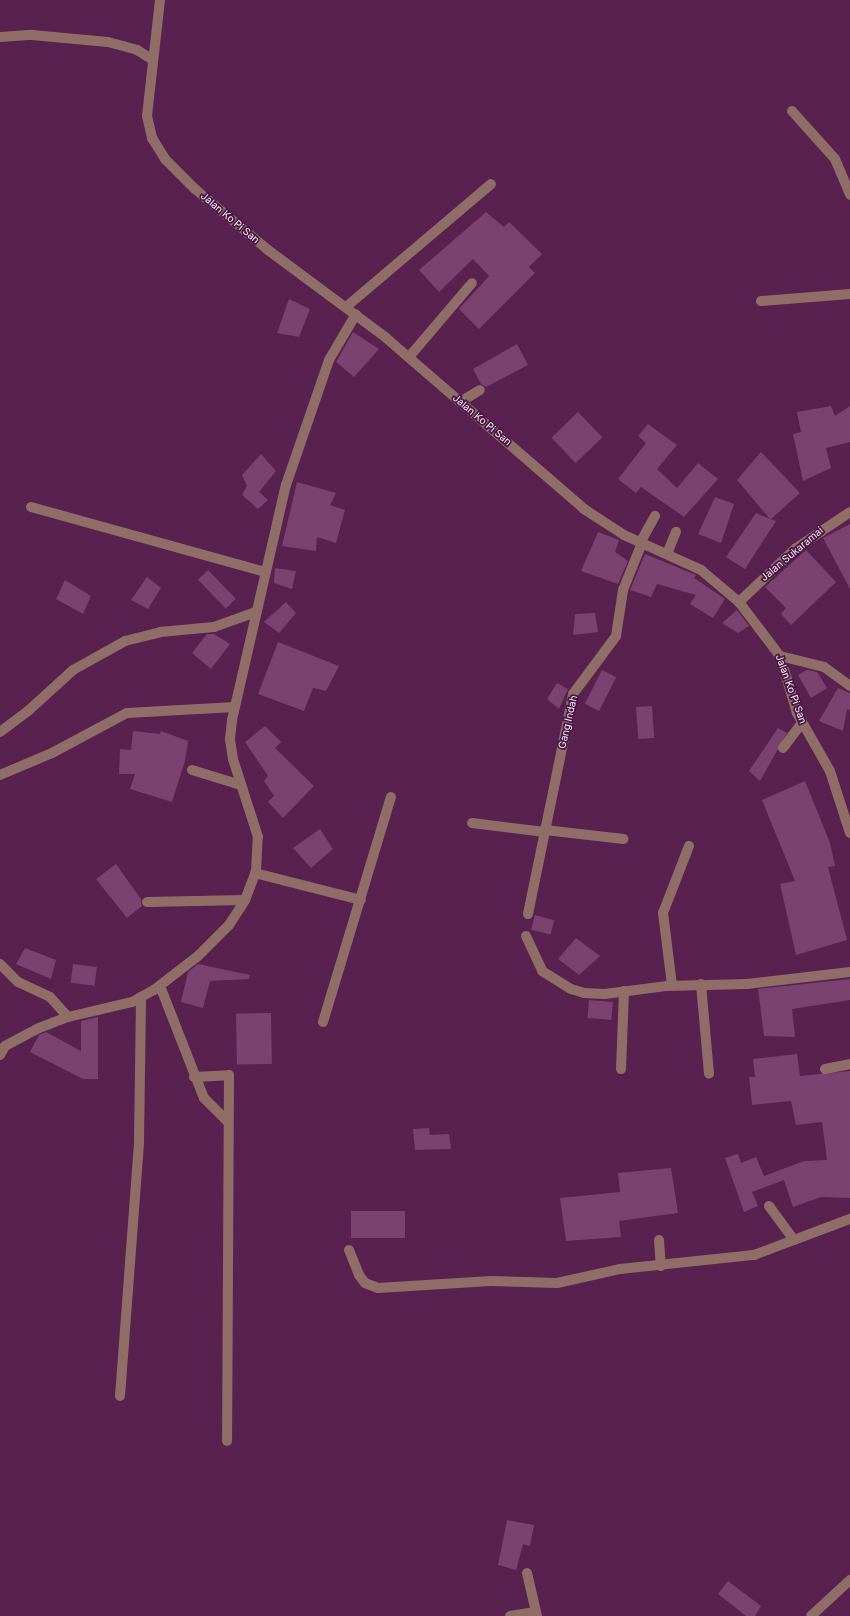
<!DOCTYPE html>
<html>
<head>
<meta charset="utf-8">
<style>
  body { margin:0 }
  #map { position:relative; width:850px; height:1616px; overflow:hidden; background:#582150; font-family:Inter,sans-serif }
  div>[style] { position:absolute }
  .building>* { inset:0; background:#7a4171; transform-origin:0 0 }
  .minor>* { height:10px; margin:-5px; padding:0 5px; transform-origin:5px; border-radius:5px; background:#906e67 }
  span { translate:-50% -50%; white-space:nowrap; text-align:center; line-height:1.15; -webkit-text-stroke:3.5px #4c1645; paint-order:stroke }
  .street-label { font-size:10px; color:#fdeffa }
</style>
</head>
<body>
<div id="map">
  <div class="building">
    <i style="clip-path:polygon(486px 212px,504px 227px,509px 222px,542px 254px,529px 267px,535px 273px,479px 329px,459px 309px,489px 276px,473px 259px,439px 292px,419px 270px)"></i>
    <i style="clip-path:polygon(289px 299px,310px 309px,299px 337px,277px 333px)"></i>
    <i style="clip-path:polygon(353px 332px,379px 349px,354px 377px,336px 362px)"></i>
    <i style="clip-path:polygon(517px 344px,528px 365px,486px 387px,481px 384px,473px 369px)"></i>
    <i style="clip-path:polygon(831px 406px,835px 416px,850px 406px,850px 442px,826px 448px,831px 468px,803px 481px,793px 434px,801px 432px,797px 412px)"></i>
    <i style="left:578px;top:412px;width:35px;height:37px;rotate:46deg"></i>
    <i style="clip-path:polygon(648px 424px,677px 445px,657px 469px,677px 488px,698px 463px,718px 479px,684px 517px,641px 487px,636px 493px,618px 479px,646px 443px,638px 436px)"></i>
    <i style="clip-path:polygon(761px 452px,800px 493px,771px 519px,776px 521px,745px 569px,726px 557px,756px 513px,770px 519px,737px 480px)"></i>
    <i style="clip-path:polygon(261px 454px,276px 471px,259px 492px,268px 500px,258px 509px,242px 495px,247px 486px,242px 475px)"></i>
    <i style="clip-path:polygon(297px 482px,336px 493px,330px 505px,345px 510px,336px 543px,317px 537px,316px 551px,282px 546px)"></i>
    <i style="clip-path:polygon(715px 497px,734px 504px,721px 543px,698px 534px)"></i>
    <i style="clip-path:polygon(850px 524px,850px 589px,823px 538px)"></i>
    <i style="clip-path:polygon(598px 532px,619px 540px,615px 552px,628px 561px,618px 584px,581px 571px)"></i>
    <i style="clip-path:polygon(806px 550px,836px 582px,791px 625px,781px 614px,786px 608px,765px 587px)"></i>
    <i style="clip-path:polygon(645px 554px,696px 575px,694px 578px,725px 599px,713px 618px,690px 604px,696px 595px,657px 584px,651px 597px,630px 590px)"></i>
    <i style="clip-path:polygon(275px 568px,296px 571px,292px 589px,274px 583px)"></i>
    <i style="left:208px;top:570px;width:40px;height:14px;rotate:46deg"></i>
    <i style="clip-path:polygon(147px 577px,161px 588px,148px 609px,131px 600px)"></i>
    <i style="clip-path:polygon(65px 580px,91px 596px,83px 614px,56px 599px)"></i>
    <i style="clip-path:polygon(286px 602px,296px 613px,279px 633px,264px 622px)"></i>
    <i style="clip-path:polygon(737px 610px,749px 626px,738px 633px,722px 623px)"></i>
    <i style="clip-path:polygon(595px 613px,598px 632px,573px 635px,575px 614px)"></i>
    <i style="clip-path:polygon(207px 634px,214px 634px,230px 644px,211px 669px,192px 653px)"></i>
    <i style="clip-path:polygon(278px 642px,339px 666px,326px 691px,313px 688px,304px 711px,258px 694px)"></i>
    <i style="left:602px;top:670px;width:16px;height:38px;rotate:27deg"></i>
    <i style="clip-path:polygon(807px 670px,817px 672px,827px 688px,811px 698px,798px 675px)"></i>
    <i style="clip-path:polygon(557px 683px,568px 689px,559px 709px,547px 699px)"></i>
    <i style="clip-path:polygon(838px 688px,850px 693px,850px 710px,847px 709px,843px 731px,819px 721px)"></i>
    <i style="left:652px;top:706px;width:32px;height:16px;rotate:86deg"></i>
    <i style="clip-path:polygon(265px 726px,281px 742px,275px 748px,314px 786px,283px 818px,268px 802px,274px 796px,264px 781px,268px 776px,245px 742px)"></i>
    <i style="clip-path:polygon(778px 728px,787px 733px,760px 781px,749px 771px)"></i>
    <i style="clip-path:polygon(133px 731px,160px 734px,161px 731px,188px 741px,185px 761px,172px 802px,130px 789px,135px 774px,119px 774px,120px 749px,131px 750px)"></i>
    <i style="clip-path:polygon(805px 781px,830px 843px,835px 866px,828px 867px,847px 940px,796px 955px,780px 884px,795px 881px,762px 800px)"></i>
    <i style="clip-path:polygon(320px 829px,333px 849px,311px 868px,293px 848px)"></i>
    <i style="clip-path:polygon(116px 864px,141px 899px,142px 906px,127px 918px,96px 879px)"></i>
    <i style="left:535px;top:915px;width:20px;height:15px;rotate:15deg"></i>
    <i style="clip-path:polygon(576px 938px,600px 956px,579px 975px,558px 959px)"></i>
    <i style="clip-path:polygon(25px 948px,56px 960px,51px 979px,16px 964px)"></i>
    <i style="left:73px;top:964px;width:24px;height:19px;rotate:7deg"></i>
    <i style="clip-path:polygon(198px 964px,250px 975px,249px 979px,210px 981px,203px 1008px,181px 1002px,188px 972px)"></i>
    <i style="clip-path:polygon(850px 979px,850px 1000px,792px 1009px,795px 1037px,764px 1036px,758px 989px)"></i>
    <i style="left:589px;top:1000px;width:24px;height:18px;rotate:5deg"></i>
    <i style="left:271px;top:1013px;width:51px;height:35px;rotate:89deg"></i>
    <i style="clip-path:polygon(98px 1017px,98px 1079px,83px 1079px,30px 1052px,39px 1035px,46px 1032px,81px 1051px,81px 1021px)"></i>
    <i style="clip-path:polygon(797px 1054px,800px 1076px,850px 1071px,850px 1198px,821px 1197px,793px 1207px,784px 1180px,752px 1192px,758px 1206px,744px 1212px,725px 1158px,738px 1154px,741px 1163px,756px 1157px,764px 1176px,804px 1161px,827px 1160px,822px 1122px,796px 1125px,791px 1101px,752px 1105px,749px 1077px,755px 1077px,753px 1059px)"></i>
    <i style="clip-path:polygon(429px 1128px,430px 1135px,449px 1134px,451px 1149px,415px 1150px,413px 1129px)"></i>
    <i style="clip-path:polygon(671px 1168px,678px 1213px,619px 1221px,621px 1237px,566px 1241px,560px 1198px,620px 1192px,618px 1173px)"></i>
    <i style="left:351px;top:1211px;width:54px;height:27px"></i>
    <i style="clip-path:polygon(507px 1520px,534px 1525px,530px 1546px,523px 1544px,516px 1570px,498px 1565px)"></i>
    <i style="clip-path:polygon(728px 1581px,761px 1606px,755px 1616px,746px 1616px,718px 1594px)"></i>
  </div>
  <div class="minor">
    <i style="left:160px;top:0;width:117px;rotate:96.4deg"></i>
    <i style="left:147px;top:116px;width:23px;rotate:77deg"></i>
    <i style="left:152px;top:138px;width:25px;rotate:58deg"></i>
    <i style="left:165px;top:159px;width:42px;rotate:45deg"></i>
    <i style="left:195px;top:189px;width:95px;rotate:39.9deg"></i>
    <i style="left:268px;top:250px;width:146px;rotate:36.6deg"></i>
    <i style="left:385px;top:337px;width:263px;rotate:40.8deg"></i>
    <i style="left:584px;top:509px;width:48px;rotate:33deg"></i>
    <i style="left:624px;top:535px;width:85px;rotate:24.4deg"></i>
    <i style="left:701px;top:570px;width:50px;rotate:40.1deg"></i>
    <i style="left:739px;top:602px;width:68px;rotate:52.8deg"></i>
    <i style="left:780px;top:656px;width:59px;rotate:73.4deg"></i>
    <i style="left:797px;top:713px;width:67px;rotate:60.4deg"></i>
    <i style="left:830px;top:771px;width:65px;rotate:72.1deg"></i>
    <i style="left:0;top:37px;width:32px;rotate:-4deg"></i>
    <i style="left:32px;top:35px;width:76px;rotate:5.3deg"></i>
    <i style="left:108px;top:42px;width:30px;rotate:15deg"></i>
    <i style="left:137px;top:50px;width:19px;rotate:32deg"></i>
    <i style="left:792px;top:111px;width:64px;rotate:48.1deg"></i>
    <i style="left:835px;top:159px;width:39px;rotate:67deg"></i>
    <i style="left:761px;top:301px;width:89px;rotate:-4.5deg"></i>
    <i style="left:346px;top:307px;width:190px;rotate:-40.3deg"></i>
    <i style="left:409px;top:357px;width:97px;rotate:-49.6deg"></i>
    <i style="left:460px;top:402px;width:23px;rotate:-31deg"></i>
    <i style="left:31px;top:507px;width:243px;rotate:15.5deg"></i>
    <i style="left:640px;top:543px;width:31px;rotate:-61deg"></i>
    <i style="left:667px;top:554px;width:24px;rotate:-68deg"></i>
    <i style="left:739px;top:602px;width:77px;rotate:-43.4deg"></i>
    <i style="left:795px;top:549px;width:66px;rotate:-33.9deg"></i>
    <i style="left:780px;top:656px;width:45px;rotate:14deg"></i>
    <i style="left:824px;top:667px;width:32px;rotate:36deg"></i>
    <i style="left:0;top:732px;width:35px;rotate:-37deg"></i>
    <i style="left:28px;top:711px;width:61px;rotate:-42.3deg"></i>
    <i style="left:73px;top:670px;width:60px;rotate:-29.1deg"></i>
    <i style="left:125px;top:641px;width:36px;rotate:-14deg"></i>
    <i style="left:160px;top:632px;width:54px;rotate:-5.3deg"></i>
    <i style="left:214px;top:627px;width:45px;rotate:-19.7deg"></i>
    <i style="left:783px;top:748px;width:31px;rotate:-53deg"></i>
    <i style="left:192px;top:770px;width:51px;rotate:17deg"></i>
    <i style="left:0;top:775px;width:56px;rotate:-22.9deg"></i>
    <i style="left:52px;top:753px;width:85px;rotate:-28.1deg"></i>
    <i style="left:127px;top:713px;width:108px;rotate:-3.2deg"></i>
    <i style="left:472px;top:823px;width:73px;rotate:7.1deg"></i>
    <i style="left:545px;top:830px;width:79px;rotate:6.6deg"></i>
    <i style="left:255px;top:873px;width:109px;rotate:14.3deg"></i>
    <i style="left:147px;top:902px;width:98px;rotate:-1.2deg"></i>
    <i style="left:528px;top:914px;width:225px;rotate:-78.4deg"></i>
    <i style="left:573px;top:694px;width:72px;rotate:-53.4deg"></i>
    <i style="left:616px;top:636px;width:47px;rotate:-81.3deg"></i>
    <i style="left:623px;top:590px;width:51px;rotate:-68deg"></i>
    <i style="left:526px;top:936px;width:38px;rotate:65deg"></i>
    <i style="left:542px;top:971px;width:34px;rotate:32deg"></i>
    <i style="left:571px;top:989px;width:14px;rotate:17deg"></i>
    <i style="left:584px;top:993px;width:21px;rotate:3deg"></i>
    <i style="left:605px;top:994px;width:63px;rotate:-7.4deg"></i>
    <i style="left:667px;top:986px;width:80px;rotate:-1.4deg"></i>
    <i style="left:747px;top:984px;width:104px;rotate:-6.6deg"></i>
    <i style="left:0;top:964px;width:25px;rotate:45deg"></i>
    <i style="left:18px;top:982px;width:35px;rotate:25deg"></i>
    <i style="left:50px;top:997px;width:27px;rotate:48deg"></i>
    <i style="left:701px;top:984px;width:90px;rotate:84.9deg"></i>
    <i style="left:672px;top:985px;width:73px;rotate:-97.1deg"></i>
    <i style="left:663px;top:913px;width:72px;rotate:-68.8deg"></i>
    <i style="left:160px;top:986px;width:120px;rotate:68.6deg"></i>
    <i style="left:204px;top:1098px;width:33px;rotate:45deg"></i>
    <i style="left:323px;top:1022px;width:235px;rotate:-73.2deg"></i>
    <i style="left:0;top:1055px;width:10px;rotate:-61deg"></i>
    <i style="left:5px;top:1046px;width:38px;rotate:-28deg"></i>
    <i style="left:39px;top:1028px;width:31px;rotate:-21deg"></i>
    <i style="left:68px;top:1017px;width:66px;rotate:-13.2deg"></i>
    <i style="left:132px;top:1002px;width:25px;rotate:-29deg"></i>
    <i style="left:154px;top:990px;width:56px;rotate:-37.7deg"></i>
    <i style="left:198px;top:956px;width:44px;rotate:-45deg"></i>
    <i style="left:229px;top:925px;width:30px;rotate:-57deg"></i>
    <i style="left:245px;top:900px;width:31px;rotate:-69deg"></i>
    <i style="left:256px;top:871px;width:34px;rotate:-87deg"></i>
    <i style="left:258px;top:837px;width:82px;rotate:-107.8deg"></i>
    <i style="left:233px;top:759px;width:20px;rotate:-99deg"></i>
    <i style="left:230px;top:739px;width:19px;rotate:-84deg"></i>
    <i style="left:232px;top:720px;width:241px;rotate:-77.1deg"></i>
    <i style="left:286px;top:485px;width:132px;rotate:-71deg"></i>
    <i style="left:329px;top:360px;width:53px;rotate:-59.6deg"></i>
    <i style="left:621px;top:1069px;width:78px;rotate:-87.8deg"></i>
    <i style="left:825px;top:1069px;width:25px;rotate:-11deg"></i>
    <i style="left:194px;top:1077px;width:35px;rotate:-3deg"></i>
    <i style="left:229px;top:1075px;width:366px;rotate:90.3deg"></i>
    <i style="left:769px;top:1206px;width:42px;rotate:53.7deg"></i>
    <i style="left:659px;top:1240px;width:26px;rotate:86deg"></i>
    <i style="left:349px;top:1250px;width:27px;rotate:68deg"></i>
    <i style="left:359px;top:1275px;width:10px;rotate:53deg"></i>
    <i style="left:365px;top:1283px;width:14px;rotate:21deg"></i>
    <i style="left:378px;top:1288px;width:113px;rotate:-3.5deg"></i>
    <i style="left:491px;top:1281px;width:66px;rotate:1.7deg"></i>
    <i style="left:557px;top:1283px;width:65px;rotate:-12.5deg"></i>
    <i style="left:620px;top:1269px;width:135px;rotate:-6deg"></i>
    <i style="left:754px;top:1255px;width:103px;rotate:-20.6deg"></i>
    <i style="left:120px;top:1396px;width:255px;rotate:-85.7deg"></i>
    <i style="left:139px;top:1142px;width:145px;rotate:-89.2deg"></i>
    <i style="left:527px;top:1573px;width:44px;rotate:76.9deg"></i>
    <i style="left:510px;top:1616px;width:26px;rotate:-9deg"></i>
    <i style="left:811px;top:1616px;width:53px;rotate:-42.7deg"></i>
  </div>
  <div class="street-label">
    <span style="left:230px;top:218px;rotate:40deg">Jalan Ko Pi San</span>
    <span style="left:482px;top:420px;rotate:40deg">Jalan Ko Pi San</span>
    <span style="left:792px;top:554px;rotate:-40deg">Jalan Sukaramai</span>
    <span style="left:791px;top:689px;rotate:70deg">Jalan Ko Pi San</span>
    <span style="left:568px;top:722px;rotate:-77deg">Gang Indah</span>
  </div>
</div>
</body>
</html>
